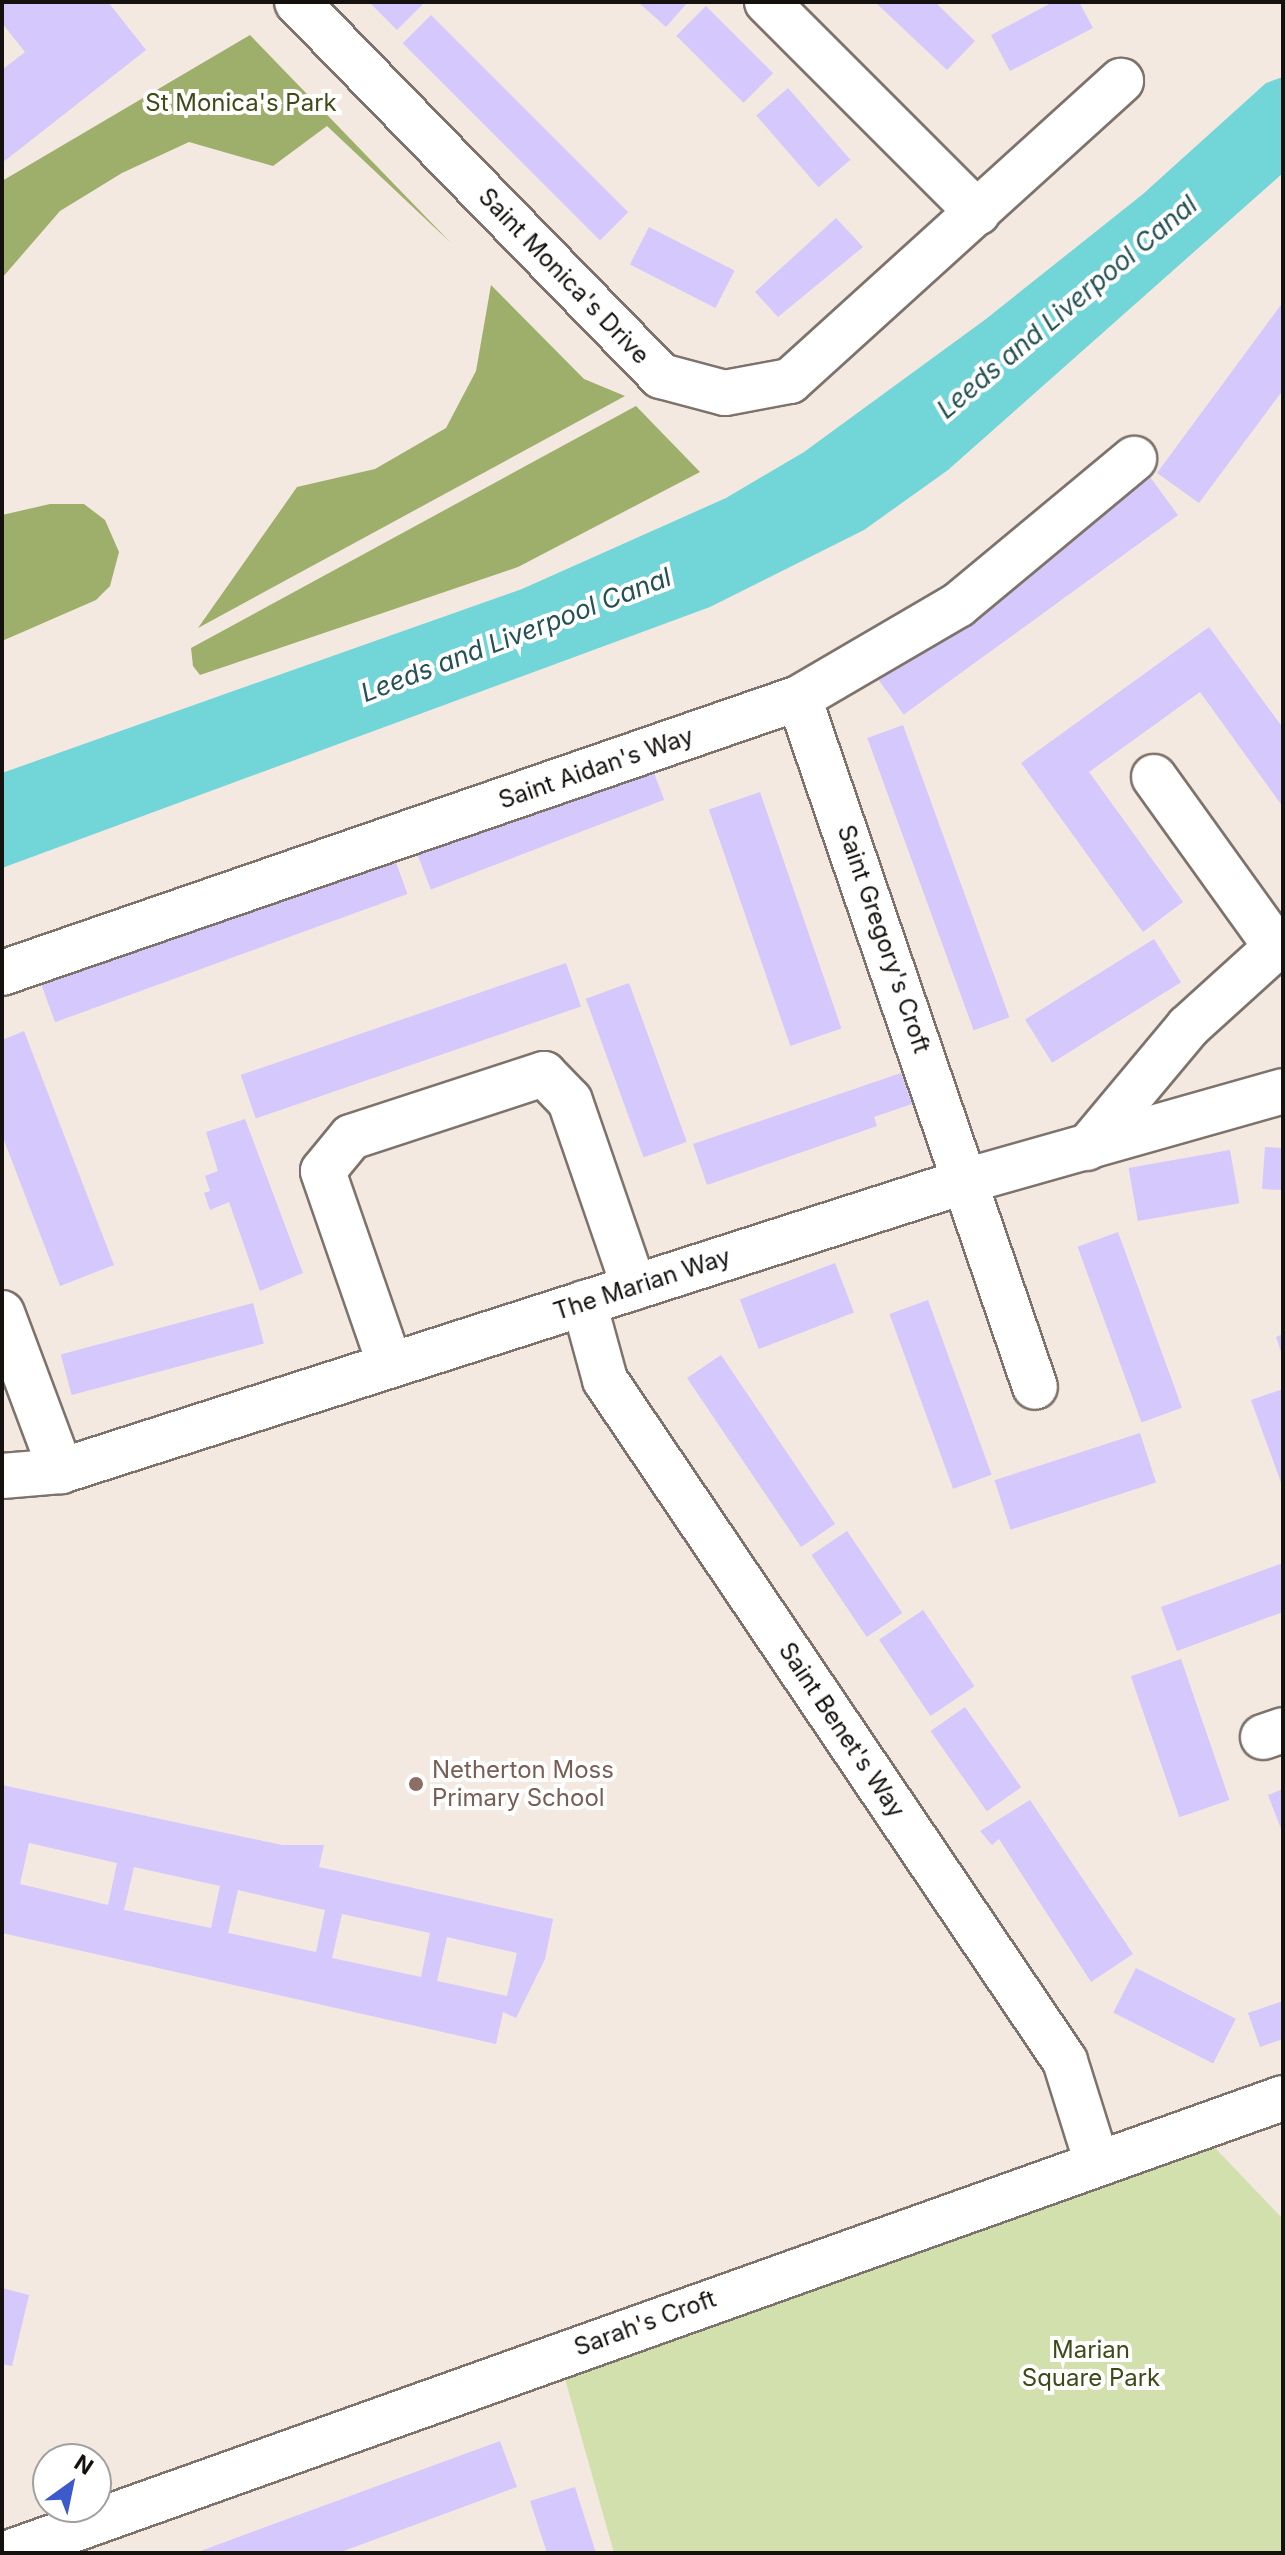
<!DOCTYPE html>
<html>
<head>
<meta charset="utf-8">
<style>
  body { margin:0 }
  #map { position:relative; width:1285px; height:2555px; overflow:hidden; background:#f3e9e0; font-family:Inter,sans-serif }
  div>[style] { position:absolute }
  .green>* { inset:0; background:#d2e0ad }
  .forest>* { inset:0; background:#9eaf6b }
  .water>* { inset:0; background:#72d5d8 }
  .building>* { inset:0; background:#d4c8fd; transform-origin:0 0 }
  .roads { filter:drop-shadow(2px 0 #7d736c) drop-shadow(-2px 0 #7d736c) drop-shadow(0 2px #7d736c) drop-shadow(0 -2px #7d736c) }
  .minor>* { height:44px; margin:-22px; padding:0 22px; transform-origin:22px; border-radius:22px; background:#fff }
  .dots>* { width:22px; height:22px; translate:-50% -50%; box-sizing:border-box; border:4px solid #fff; border-radius:50% }
  span { translate:-50% -50%; white-space:nowrap; text-align:center; line-height:1.15; -webkit-text-stroke:8px #fff; paint-order:stroke }
  .park-label { font-size:24px; color:#3f4a18 }
  .street-label { font-size:24px; color:#15110e }
  .education-label { font-size:24px; color:#785e54 }
  .left { translate:0 -50%; text-align:left }
  .water-label { font-size:26px; color:#245153; font-style:italic }
  .frame { position:absolute; inset:0; border:4px solid #15110e; pointer-events:none }
  .north { position:absolute; left:32px; top:2443px; width:80px; height:80px; box-sizing:border-box; background:#fff; border:2px solid #a1a09f; border-radius:50%; rotate:33deg; font-size:22px; font-weight:700; line-height:32px; text-align:center; color:#15110e }
  .north::after { content:''; display:block; margin:auto; width:28px; height:36px; background:#3c5acc; clip-path:polygon(50% 0,100% 100%,50% 72%,0 100%) }
</style>
</head>
<body>
<div id="map">
  <div class="green">
    <i style="clip-path:polygon(1195px 2127px,1283px 2219px,1283px 2553px,614px 2553px,558px 2354px)"></i>
  </div>
  <div class="forest">
    <i style="clip-path:polygon(250px 35px,451px 243px,327px 126px,273px 166px,189px 142px,122px 173px,60px 211px,2px 278px,2px 181px)"></i>
    <i style="clip-path:polygon(491px 285px,584px 379px,625px 396px,198px 628px,297px 487px,375px 469px,446px 428px,476px 371px)"></i>
    <i style="clip-path:polygon(636px 406px,700px 472px,518px 567px,200px 675px,193px 666px,191px 648px)"></i>
    <i style="clip-path:polygon(50px 504px,84px 504px,105px 520px,119px 552px,110px 586px,96px 600px,2px 641px,2px 515px)"></i>
  </div>
  <div class="water">
    <i style="clip-path:polygon(1283px 77px,1283px 173px,948px 470px,864px 530px,710px 607px,2px 868px,2px 773px,522px 589px,726px 498px,804px 452px,986px 319px,1143px 194px,1266px 83px)"></i>
  </div>
  <div class="building">
    <i style="clip-path:polygon(2px 2px,108px 2px,146px 50px,2px 163px,2px 70px,25px 52px,2px 23px)"></i>
    <i style="clip-path:polygon(369px 2px,425px 2px,397px 30px)"></i>
    <i style="clip-path:polygon(638px 2px,688px 2px,666px 27px)"></i>
    <i style="clip-path:polygon(875px 2px,935px 2px,975px 41px,947px 70px)"></i>
    <i style="clip-path:polygon(1053px 2px,1079px 2px,1093px 28px,1010px 71px,991px 35px)"></i>
    <i style="left:706px;top:6px;width:95px;height:42px;rotate:45deg"></i>
    <i style="left:431px;top:15px;width:279px;height:40px;rotate:45deg"></i>
    <i style="left:788px;top:88px;width:95px;height:42px;rotate:49deg"></i>
    <i style="clip-path:polygon(836px 218px,863px 247px,778px 317px,755px 292px)"></i>
    <i style="left:649px;top:227px;width:96px;height:42px;rotate:27deg"></i>
    <i style="clip-path:polygon(1283px 302px,1283px 390px,1199px 503px,1157px 473px)"></i>
    <i style="left:1148px;top:474px;width:51px;height:339px;rotate:54deg"></i>
    <i style="clip-path:polygon(1209px 627px,1283px 728px,1283px 807px,1200px 692px,1089px 772px,1183px 902px,1143px 932px,1021px 763px)"></i>
    <i style="left:903px;top:725px;width:311px;height:38px;rotate:70deg"></i>
    <i style="left:647px;top:755px;width:48px;height:250px;rotate:69deg"></i>
    <i style="left:760px;top:792px;width:250px;height:54px;rotate:71deg"></i>
    <i style="left:390px;top:846px;width:51px;height:375px;rotate:70deg"></i>
    <i style="left:1154px;top:939px;width:51px;height:152px;rotate:58deg"></i>
    <i style="left:566px;top:963px;width:46px;height:344px;rotate:71deg"></i>
    <i style="left:629px;top:983px;width:169px;height:46px;rotate:70deg"></i>
    <i style="clip-path:polygon(24px 1031px,114px 1265px,60px 1286px,2px 1135px,2px 1040px)"></i>
    <i style="clip-path:polygon(901px 1073px,912px 1104px,874px 1117px,877px 1126px,707px 1185px,693px 1144px)"></i>
    <i style="clip-path:polygon(245px 1119px,303px 1273px,260px 1291px,229px 1202px,210px 1210px,204px 1193px,210px 1191px,205px 1176px,218px 1171px,206px 1132px)"></i>
    <i style="clip-path:polygon(1265px 1147px,1283px 1148px,1283px 1190px,1262px 1189px)"></i>
    <i style="left:1230px;top:1150px;width:54px;height:103px;rotate:80deg"></i>
    <i style="left:1118px;top:1232px;width:187px;height:43px;rotate:70deg"></i>
    <i style="left:835px;top:1263px;width:53px;height:102px;rotate:69deg"></i>
    <i style="left:928px;top:1300px;width:186px;height:41px;rotate:70deg"></i>
    <i style="left:253px;top:1303px;width:42px;height:199px;rotate:75deg"></i>
    <i style="clip-path:polygon(1283px 1334px,1283px 1355px,1282px 1355px,1276px 1337px)"></i>
    <i style="left:721px;top:1355px;width:204px;height:41px;rotate:56deg"></i>
    <i style="clip-path:polygon(1283px 1389px,1283px 1488px,1251px 1400px)"></i>
    <i style="left:1140px;top:1433px;width:52px;height:153px;rotate:72deg"></i>
    <i style="left:847px;top:1531px;width:99px;height:43px;rotate:56deg"></i>
    <i style="clip-path:polygon(1283px 1563px,1283px 1612px,1177px 1651px,1161px 1607px)"></i>
    <i style="left:923px;top:1610px;width:92px;height:53px;rotate:56deg"></i>
    <i style="left:1181px;top:1659px;width:149px;height:53px;rotate:71deg"></i>
    <i style="left:965px;top:1707px;width:98px;height:42px;rotate:55deg"></i>
    <i style="clip-path:polygon(evenodd,2px 1785px,282px 1845px,324px 1845px,319px 1867px,553px 1919px,545px 1959px,516px 2018px,503px 2012px,496px 2044px,2px 1933px,2px 1785px,29px 1843px,117px 1863px,108px 1905px,20px 1884px,29px 1843px,2px 1785px,134px 1867px,220px 1886px,211px 1928px,124px 1910px,134px 1867px,2px 1785px,238px 1890px,325px 1910px,316px 1952px,228px 1933px,238px 1890px,2px 1785px,342px 1914px,430px 1933px,421px 1977px,332px 1958px,342px 1914px,2px 1785px,447px 1937px,517px 1953px,507px 1996px,437px 1981px,447px 1937px)"></i>
    <i style="clip-path:polygon(1283px 1789px,1283px 1834px,1268px 1795px)"></i>
    <i style="clip-path:polygon(1030px 1800px,1133px 1954px,1091px 1982px,999px 1839px,992px 1845px,980px 1831px)"></i>
    <i style="left:1136px;top:1968px;width:112px;height:50px;rotate:27deg"></i>
    <i style="clip-path:polygon(1283px 2001px,1283px 2039px,1260px 2047px,1248px 2013px)"></i>
    <i style="clip-path:polygon(2px 2288px,29px 2295px,12px 2366px,2px 2364px)"></i>
    <i style="clip-path:polygon(500px 2441px,517px 2487px,447px 2513px,338px 2553px,195px 2553px)"></i>
    <i style="clip-path:polygon(575px 2487px,596px 2553px,547px 2553px,530px 2501px)"></i>
  </div>
  <div class="roads">
    <div class="minor">
      <i style="left:297px;top:2px;width:522px;rotate:45.78deg"></i>
      <i style="left:661px;top:376px;width:66px;rotate:14.9deg"></i>
      <i style="left:725px;top:393px;width:66px;rotate:-10.5deg"></i>
      <i style="left:790px;top:381px;width:447px;rotate:-42.2deg"></i>
      <i style="left:767px;top:2px;width:298px;rotate:45deg"></i>
      <i style="left:799px;top:698px;width:728px;rotate:71.09deg"></i>
      <i style="left:1154px;top:777px;width:209px;rotate:54.3deg"></i>
      <i style="left:2px;top:973px;width:843px;rotate:-19.04deg"></i>
      <i style="left:799px;top:698px;width:184px;rotate:-30.3deg"></i>
      <i style="left:958px;top:605px;width:229px;rotate:-39.7deg"></i>
      <i style="left:1087px;top:1148px;width:158px;rotate:-50.1deg"></i>
      <i style="left:1188px;top:1027px;width:128px;rotate:-42.2deg"></i>
      <i style="left:584px;top:1303px;width:80px;rotate:74.7deg"></i>
      <i style="left:605px;top:1380px;width:822px;rotate:55.96deg"></i>
      <i style="left:1065px;top:2061px;width:104px;rotate:72.6deg"></i>
      <i style="left:2px;top:1313px;width:169px;rotate:69.5deg"></i>
      <i style="left:390px;top:1365px;width:205px;rotate:-109.1deg"></i>
      <i style="left:323px;top:1171px;width:44px;rotate:-50.5deg"></i>
      <i style="left:351px;top:1137px;width:203px;rotate:-18.1deg"></i>
      <i style="left:544px;top:1074px;width:37px;rotate:46deg"></i>
      <i style="left:570px;top:1101px;width:197px;rotate:71deg"></i>
      <i style="left:2px;top:1476px;width:59px;rotate:-4.8deg"></i>
      <i style="left:61px;top:1471px;width:953px;rotate:-17.77deg"></i>
      <i style="left:969px;top:1180px;width:326px;rotate:-15.8deg"></i>
      <i style="left:1263px;top:1737px;width:21px;rotate:-19deg"></i>
      <i style="left:8px;top:2553px;width:1354px;rotate:-19.64deg"></i>
    </div>
  </div>
  <div class="dots">
    <i style="left:416px;top:1784px;background:#8d6e63"></i>
  </div>
  <div class="park-label">
    <span style="left:241px;top:103px">St Monica's Park</span>
    <span style="left:1091px;top:2364px">Marian<br>Square Park</span>
  </div>
  <div class="street-label">
    <span style="left:564px;top:276px;rotate:46deg">Saint Monica's Drive</span>
    <span style="left:596px;top:768px;rotate:-19deg">Saint Aidan's Way</span>
    <span style="left:884px;top:939px;rotate:71deg">Saint Gregory's Croft</span>
    <span style="left:642px;top:1284px;rotate:-18deg">The Marian Way</span>
    <span style="left:842px;top:1730px;rotate:56deg">Saint Benet's Way</span>
    <span style="left:645px;top:2323px;rotate:-20deg">Sarah's Croft</span>
  </div>
  <div class="education-label">
    <span class="left" style="left:432px;top:1784px">Netherton Moss<br>Primary School</span>
  </div>
  <div class="water-label">
    <span style="left:1067px;top:307px;rotate:-40deg">Leeds and Liverpool Canal</span>
    <span style="left:516px;top:635px;rotate:-21deg">Leeds and Liverpool Canal</span>
  </div>
  <div class="frame"></div>
  <div class="north">N</div>
</div>
</body>
</html>
